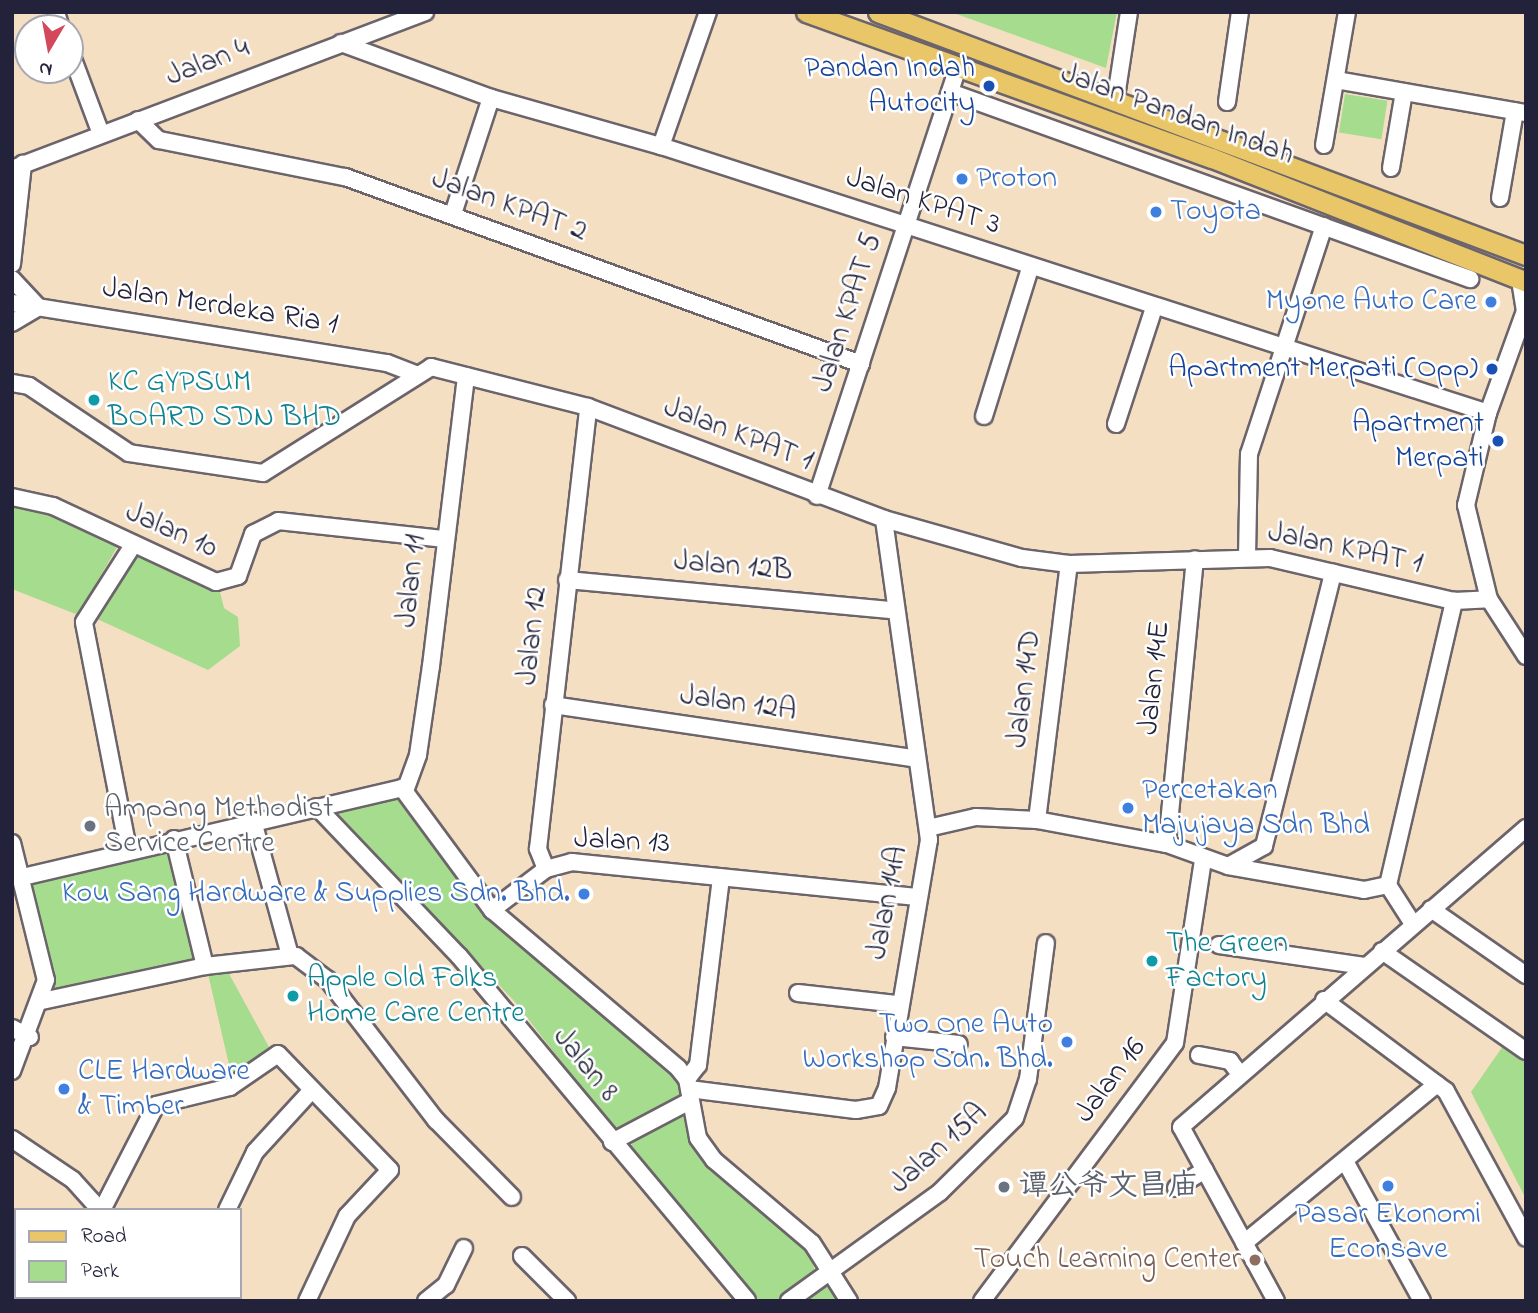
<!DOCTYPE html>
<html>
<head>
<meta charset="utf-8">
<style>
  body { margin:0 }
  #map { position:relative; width:1538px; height:1313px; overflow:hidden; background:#f5dfc3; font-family:"Indie Flower","LXGW WenKai TC",sans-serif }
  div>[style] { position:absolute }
  .green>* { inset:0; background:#a5dc8d; transform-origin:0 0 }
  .roads { filter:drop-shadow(2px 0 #6c646b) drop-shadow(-2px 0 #6c646b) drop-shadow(0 2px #6c646b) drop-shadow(0 -2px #6c646b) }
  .minor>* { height:16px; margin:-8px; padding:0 8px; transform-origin:8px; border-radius:8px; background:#fff }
  .major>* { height:19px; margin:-9.5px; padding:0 9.5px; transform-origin:9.5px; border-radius:9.5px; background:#e9c769 }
  .dots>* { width:19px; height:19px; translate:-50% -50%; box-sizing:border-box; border:4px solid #fff; border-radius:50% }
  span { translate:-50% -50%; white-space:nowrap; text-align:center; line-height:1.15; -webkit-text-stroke:5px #fff; paint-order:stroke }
  .street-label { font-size:30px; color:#22223b }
  .transit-label { font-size:30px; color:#164399 }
  .right { translate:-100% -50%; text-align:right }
  .shop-label { font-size:30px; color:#366cbe }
  .left { translate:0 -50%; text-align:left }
  .culture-label { font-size:30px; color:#0d838f }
  .worship-label { font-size:30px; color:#5b616d }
  .education-label { font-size:30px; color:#785e54 }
  .frame { position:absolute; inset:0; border:14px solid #22223b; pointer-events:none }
  .legend { position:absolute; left:14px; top:1208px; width:228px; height:91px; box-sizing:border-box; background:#fff; border:2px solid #a7a7b1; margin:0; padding:9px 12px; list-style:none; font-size:21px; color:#22223b }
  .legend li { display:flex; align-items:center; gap:14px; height:35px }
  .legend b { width:35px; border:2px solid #a7a7b1 }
  .north { position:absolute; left:14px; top:14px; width:70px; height:70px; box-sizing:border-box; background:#fff; border:2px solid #a7a7b1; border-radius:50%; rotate:190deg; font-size:19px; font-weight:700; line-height:28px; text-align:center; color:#22223b }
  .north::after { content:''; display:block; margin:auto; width:24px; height:32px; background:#d1495b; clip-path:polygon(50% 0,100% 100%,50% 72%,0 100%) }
</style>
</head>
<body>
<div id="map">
  <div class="green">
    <i style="clip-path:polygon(951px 12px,1117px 12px,1106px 68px)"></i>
    <i style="left:1345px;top:94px;width:43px;height:39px;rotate:9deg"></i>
    <i style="clip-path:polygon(12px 502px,51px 509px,120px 542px,78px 615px,12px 589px)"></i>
    <i style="clip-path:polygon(136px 552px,220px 592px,224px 608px,238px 617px,240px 646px,208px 670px,95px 618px)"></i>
    <i style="clip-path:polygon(390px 793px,402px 797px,488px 916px,680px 1078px,681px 1099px,617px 1134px,515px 1002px,334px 809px)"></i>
    <i style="clip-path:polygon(170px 844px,199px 964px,49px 990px,31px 884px)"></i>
    <i style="clip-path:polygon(227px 970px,270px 1049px,233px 1082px,208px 974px)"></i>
    <i style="clip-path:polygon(1503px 1046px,1526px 1062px,1526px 1199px,1471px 1092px)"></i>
    <i style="clip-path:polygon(682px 1112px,695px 1146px,812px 1253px,815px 1276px,781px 1301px,753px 1301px,629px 1151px,633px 1141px)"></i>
    <i style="clip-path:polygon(828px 1282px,839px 1301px,800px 1301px)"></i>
  </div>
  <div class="roads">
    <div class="minor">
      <i style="left:56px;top:12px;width:17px;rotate:73deg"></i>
      <i style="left:341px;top:43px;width:160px;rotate:20.1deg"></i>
      <i style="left:491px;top:98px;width:177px;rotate:15.8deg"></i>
      <i style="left:661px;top:146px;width:869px;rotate:17.89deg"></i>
      <i style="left:70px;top:51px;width:89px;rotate:69.5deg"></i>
      <i style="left:1336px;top:80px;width:193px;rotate:9.9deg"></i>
      <i style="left:950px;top:92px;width:553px;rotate:19.78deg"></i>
      <i style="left:1116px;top:97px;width:86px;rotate:-81.3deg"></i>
      <i style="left:1227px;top:102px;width:91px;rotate:-81.8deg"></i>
      <i style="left:138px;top:120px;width:29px;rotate:44deg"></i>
      <i style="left:159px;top:140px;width:190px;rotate:11.3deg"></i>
      <i style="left:345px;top:177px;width:549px;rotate:19.92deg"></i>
      <i style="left:1324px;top:145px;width:135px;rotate:-80.2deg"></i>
      <i style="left:661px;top:146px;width:142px;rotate:-70.7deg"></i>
      <i style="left:1391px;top:168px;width:77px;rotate:-80.3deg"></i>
      <i style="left:12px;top:169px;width:442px;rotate:-20.8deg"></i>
      <i style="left:1500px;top:198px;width:88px;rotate:-80.2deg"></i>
      <i style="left:453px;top:214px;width:122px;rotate:-71.9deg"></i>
      <i style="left:12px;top:264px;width:101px;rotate:-83.7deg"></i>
      <i style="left:12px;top:279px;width:37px;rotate:47deg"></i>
      <i style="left:1520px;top:280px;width:31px;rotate:81deg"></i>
      <i style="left:1525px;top:311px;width:109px;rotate:109.9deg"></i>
      <i style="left:1488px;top:413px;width:95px;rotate:103.4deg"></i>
      <i style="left:1466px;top:505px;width:97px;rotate:76.3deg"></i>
      <i style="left:1489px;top:599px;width:68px;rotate:57deg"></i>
      <i style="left:12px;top:303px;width:380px;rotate:9.1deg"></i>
      <i style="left:387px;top:363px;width:31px;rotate:21deg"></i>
      <i style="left:12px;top:323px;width:31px;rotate:-31deg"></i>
      <i style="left:12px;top:383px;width:17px;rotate:10deg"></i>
      <i style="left:29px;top:386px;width:120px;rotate:33.8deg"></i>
      <i style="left:129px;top:453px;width:135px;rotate:8.5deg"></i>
      <i style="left:263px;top:473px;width:199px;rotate:-32.2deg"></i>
      <i style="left:431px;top:367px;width:162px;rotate:14.3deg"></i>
      <i style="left:588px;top:407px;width:316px;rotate:20.7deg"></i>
      <i style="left:884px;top:519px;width:143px;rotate:15.8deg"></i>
      <i style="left:1022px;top:558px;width:47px;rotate:7.3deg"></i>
      <i style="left:1069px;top:564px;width:201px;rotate:-1.7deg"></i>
      <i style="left:1270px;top:558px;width:189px;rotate:13.2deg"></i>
      <i style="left:1454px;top:601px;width:35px;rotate:-3deg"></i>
      <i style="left:984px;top:416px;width:155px;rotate:-72.7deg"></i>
      <i style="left:1116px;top:424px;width:122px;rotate:-71.9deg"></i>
      <i style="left:817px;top:496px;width:451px;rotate:-71.8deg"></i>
      <i style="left:12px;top:497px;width:42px;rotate:12.4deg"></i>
      <i style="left:53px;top:506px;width:180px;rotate:25deg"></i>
      <i style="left:216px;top:582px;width:23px;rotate:-15deg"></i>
      <i style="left:238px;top:576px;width:45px;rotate:-70.3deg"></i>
      <i style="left:253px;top:534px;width:28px;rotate:-27deg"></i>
      <i style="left:278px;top:521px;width:168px;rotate:6.2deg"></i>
      <i style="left:1247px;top:557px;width:103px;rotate:-88.9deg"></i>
      <i style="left:1249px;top:454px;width:240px;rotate:-71.8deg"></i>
      <i style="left:567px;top:580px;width:327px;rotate:5.3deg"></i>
      <i style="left:553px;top:705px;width:365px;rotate:8.4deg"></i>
      <i style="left:405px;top:791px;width:38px;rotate:-70deg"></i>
      <i style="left:418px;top:755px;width:90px;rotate:-81.7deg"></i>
      <i style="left:431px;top:666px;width:292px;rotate:-83.1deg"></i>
      <i style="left:317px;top:807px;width:206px;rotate:46.4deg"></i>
      <i style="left:459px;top:956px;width:449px;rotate:50.1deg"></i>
      <i style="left:1037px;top:820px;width:258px;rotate:-82.9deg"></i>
      <i style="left:253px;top:821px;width:139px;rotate:74.6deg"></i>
      <i style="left:928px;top:828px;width:49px;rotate:-12.9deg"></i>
      <i style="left:976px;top:817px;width:61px;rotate:2.8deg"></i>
      <i style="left:1037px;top:820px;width:132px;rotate:10.5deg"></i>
      <i style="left:1167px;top:844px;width:65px;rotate:19.8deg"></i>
      <i style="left:1228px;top:866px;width:138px;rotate:10deg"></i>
      <i style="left:1364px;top:890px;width:25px;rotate:-12deg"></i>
      <i style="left:1388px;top:885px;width:46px;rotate:57.3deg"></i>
      <i style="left:174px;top:839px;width:131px;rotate:76.3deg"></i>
      <i style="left:12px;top:843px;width:141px;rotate:76.1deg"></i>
      <i style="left:46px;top:980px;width:97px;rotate:110.5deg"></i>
      <i style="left:1167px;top:844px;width:286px;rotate:-84.4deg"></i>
      <i style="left:128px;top:849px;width:231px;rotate:-101deg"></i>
      <i style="left:84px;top:622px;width:91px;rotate:-57.5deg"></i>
      <i style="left:1230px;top:865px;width:39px;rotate:-29deg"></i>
      <i style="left:1264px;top:846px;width:282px;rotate:-75.8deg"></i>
      <i style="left:546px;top:869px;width:22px;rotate:-112deg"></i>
      <i style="left:538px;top:849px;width:445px;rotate:-83.5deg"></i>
      <i style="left:23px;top:877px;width:389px;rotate:-13.2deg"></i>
      <i style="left:402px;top:788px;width:152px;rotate:53.6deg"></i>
      <i style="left:492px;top:910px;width:244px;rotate:40.3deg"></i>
      <i style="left:678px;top:1068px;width:14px;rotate:51deg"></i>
      <i style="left:687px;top:1079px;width:60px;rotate:79.4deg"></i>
      <i style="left:698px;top:1138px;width:27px;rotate:54deg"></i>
      <i style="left:714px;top:1160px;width:128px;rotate:40.3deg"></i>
      <i style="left:812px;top:1243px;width:69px;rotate:57.5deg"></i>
      <i style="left:1388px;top:885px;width:292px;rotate:-76.9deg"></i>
      <i style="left:1431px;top:909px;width:116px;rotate:34.8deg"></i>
      <i style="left:492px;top:910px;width:68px;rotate:-37.2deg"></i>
      <i style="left:546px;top:869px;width:27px;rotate:-15deg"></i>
      <i style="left:572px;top:862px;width:346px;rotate:5.8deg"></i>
      <i style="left:1219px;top:945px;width:147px;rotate:8.2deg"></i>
      <i style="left:1382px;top:951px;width:175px;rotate:34.8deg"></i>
      <i style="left:798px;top:993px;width:101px;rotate:6.3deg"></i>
      <i style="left:1324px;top:1000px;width:152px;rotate:36.7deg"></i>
      <i style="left:1446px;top:1091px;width:167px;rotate:61.4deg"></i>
      <i style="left:42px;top:1001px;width:167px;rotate:-12.1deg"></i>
      <i style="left:205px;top:966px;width:92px;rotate:-6.3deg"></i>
      <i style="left:296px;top:956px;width:40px;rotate:37deg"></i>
      <i style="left:328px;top:980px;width:177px;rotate:52.4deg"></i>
      <i style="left:436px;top:1120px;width:108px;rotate:45.4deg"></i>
      <i style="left:12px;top:1028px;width:20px;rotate:27deg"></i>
      <i style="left:894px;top:1037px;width:65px;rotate:6.1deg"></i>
      <i style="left:1199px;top:1055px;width:32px;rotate:11deg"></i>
      <i style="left:1230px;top:1061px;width:15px;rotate:53deg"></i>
      <i style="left:687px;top:1079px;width:18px;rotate:-52deg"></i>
      <i style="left:698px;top:1065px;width:189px;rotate:-83deg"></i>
      <i style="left:689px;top:1089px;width:168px;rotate:7.2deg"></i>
      <i style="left:856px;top:1110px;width:23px;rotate:-10deg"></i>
      <i style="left:879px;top:1106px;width:20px;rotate:-66deg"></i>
      <i style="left:887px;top:1088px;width:252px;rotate:-80.4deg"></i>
      <i style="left:929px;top:840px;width:324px;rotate:-98deg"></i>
      <i style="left:12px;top:1139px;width:73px;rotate:33.9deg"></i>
      <i style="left:73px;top:1180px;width:40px;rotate:48deg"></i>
      <i style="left:612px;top:1142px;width:86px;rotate:-27.8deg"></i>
      <i style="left:1345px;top:1161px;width:160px;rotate:61.2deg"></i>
      <i style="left:1176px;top:1188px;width:34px;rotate:-32deg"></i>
      <i style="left:102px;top:1210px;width:118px;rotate:-62.8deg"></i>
      <i style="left:156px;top:1105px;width:76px;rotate:-13.7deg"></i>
      <i style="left:230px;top:1087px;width:58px;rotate:-34.5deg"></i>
      <i style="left:278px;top:1054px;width:161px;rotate:46deg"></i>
      <i style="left:390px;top:1170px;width:63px;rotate:133.1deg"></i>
      <i style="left:347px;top:1216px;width:94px;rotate:115.2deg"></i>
      <i style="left:227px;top:1210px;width:64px;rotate:-64.2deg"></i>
      <i style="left:255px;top:1152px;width:81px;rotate:-47.5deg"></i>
      <i style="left:1244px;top:1243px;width:250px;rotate:-39.5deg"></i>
      <i style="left:522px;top:1256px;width:64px;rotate:45deg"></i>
      <i style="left:162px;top:1297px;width:9px;rotate:27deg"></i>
      <i style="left:148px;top:1301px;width:4px;rotate:-63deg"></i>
      <i style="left:185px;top:1301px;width:4px;rotate:-63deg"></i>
      <i style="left:426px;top:1301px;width:26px;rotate:-39deg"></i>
      <i style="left:446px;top:1285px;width:41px;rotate:-64.1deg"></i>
      <i style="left:789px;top:1301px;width:186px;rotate:-35.8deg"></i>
      <i style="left:940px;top:1192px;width:105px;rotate:-44.6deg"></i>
      <i style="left:1015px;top:1118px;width:41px;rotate:-71.6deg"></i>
      <i style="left:1028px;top:1079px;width:137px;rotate:-82.5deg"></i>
      <i style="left:982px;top:1301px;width:322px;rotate:-53.2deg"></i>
      <i style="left:1175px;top:1043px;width:185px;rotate:-81.3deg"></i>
      <i style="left:1276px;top:1301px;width:198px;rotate:-118.6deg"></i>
      <i style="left:1181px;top:1127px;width:457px;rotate:-40.9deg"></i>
    </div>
    <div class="major">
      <i style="left:806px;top:12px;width:431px;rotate:19.8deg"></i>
      <i style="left:1212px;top:158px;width:338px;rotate:21.5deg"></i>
      <i style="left:878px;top:12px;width:692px;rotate:20.56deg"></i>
    </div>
  </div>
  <div class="dots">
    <i style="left:989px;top:86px;background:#1a4fb4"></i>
    <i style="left:962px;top:179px;background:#3f7fe0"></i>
    <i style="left:1156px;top:212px;background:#3f7fe0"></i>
    <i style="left:1491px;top:302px;background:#3f7fe0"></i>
    <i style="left:1492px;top:369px;background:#1a4fb4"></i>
    <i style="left:94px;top:400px;background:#0f9aa8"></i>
    <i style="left:1498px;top:441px;background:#1a4fb4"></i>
    <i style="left:1128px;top:808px;background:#3f7fe0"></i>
    <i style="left:90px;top:826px;background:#6b7280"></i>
    <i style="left:584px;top:894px;background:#3f7fe0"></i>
    <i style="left:1152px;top:961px;background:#0f9aa8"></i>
    <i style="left:293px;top:996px;background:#0f9aa8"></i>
    <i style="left:1067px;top:1042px;background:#3f7fe0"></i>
    <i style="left:64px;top:1089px;background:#3f7fe0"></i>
    <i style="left:1388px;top:1186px;background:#3f7fe0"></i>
    <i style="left:1004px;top:1187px;background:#6b7280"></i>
    <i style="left:1255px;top:1260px;background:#8d6e63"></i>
  </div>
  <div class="street-label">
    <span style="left:208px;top:63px;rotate:-21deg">Jalan 4</span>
    <span style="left:1177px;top:115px;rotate:20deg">Jalan Pandan Indah</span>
    <span style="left:923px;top:202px;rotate:18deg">Jalan KPAT 3</span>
    <span style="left:509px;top:206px;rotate:20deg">Jalan KPAT 2</span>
    <span style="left:220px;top:307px;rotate:9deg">Jalan Merdeka Ria 1</span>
    <span style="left:848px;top:313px;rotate:-72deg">Jalan KPAT 5</span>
    <span style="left:738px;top:435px;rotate:21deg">Jalan KPAT 1</span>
    <span style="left:171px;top:531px;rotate:24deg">Jalan 10</span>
    <span style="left:1345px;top:549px;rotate:12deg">Jalan KPAT 1</span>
    <span style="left:733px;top:567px;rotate:5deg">Jalan 12B</span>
    <span style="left:412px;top:581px;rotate:-84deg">Jalan 11</span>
    <span style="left:533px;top:636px;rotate:-84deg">Jalan 12</span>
    <span style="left:1155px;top:678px;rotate:-84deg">Jalan 14E</span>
    <span style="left:1025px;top:689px;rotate:-83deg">Jalan 14D</span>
    <span style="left:738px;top:704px;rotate:8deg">Jalan 12A</span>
    <span style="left:622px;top:842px;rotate:3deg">Jalan 13</span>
    <span style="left:888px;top:903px;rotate:-79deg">Jalan 14A</span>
    <span style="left:585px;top:1065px;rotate:51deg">Jalan 8</span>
    <span style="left:1111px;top:1081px;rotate:-53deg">Jalan 16</span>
    <span style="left:939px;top:1149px;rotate:-42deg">Jalan 15A</span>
  </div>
  <div class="transit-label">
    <span class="right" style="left:975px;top:86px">Pandan Indah<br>Autocity</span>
    <span class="right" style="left:1478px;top:369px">Apartment Merpati (Opp)</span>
    <span class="right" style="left:1484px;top:441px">Apartment<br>Merpati</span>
  </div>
  <div class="shop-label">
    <span class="left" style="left:976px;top:179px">Proton</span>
    <span class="left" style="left:1170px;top:212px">Toyota</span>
    <span class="right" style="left:1477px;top:302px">Myone Auto Care</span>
    <span class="left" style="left:1142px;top:808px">Percetakan<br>Majujaya Sdn Bhd</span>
    <span class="right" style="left:570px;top:894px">Kou Sang Hardware &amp; Supplies Sdn. Bhd.</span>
    <span class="right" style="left:1053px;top:1042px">Two One Auto<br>Workshop Sdn. Bhd.</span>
    <span class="left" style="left:78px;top:1089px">CLE Hardware<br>&amp; Timber</span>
    <span style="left:1388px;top:1232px">Pasar Ekonomi<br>Econsave</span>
  </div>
  <div class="culture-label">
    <span class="left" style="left:108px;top:400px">KC GYPSUM<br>BOARD SDN BHD</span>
    <span class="left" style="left:1166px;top:961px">The Green<br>Factory</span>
    <span class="left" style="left:307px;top:996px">Apple Old Folks<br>Home Care Centre</span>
  </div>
  <div class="worship-label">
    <span class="left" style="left:104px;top:826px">Ampang Methodist<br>Service Centre</span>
    <span class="left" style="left:1018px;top:1187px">谭公爷文昌庙</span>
  </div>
  <div class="education-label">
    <span class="right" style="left:1241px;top:1260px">Touch Learning Center</span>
  </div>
  <div class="frame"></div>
  <ul class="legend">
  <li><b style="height:9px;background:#e9c769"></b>Road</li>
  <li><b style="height:19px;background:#a5dc8d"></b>Park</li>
  </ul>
  <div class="north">N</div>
</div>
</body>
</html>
